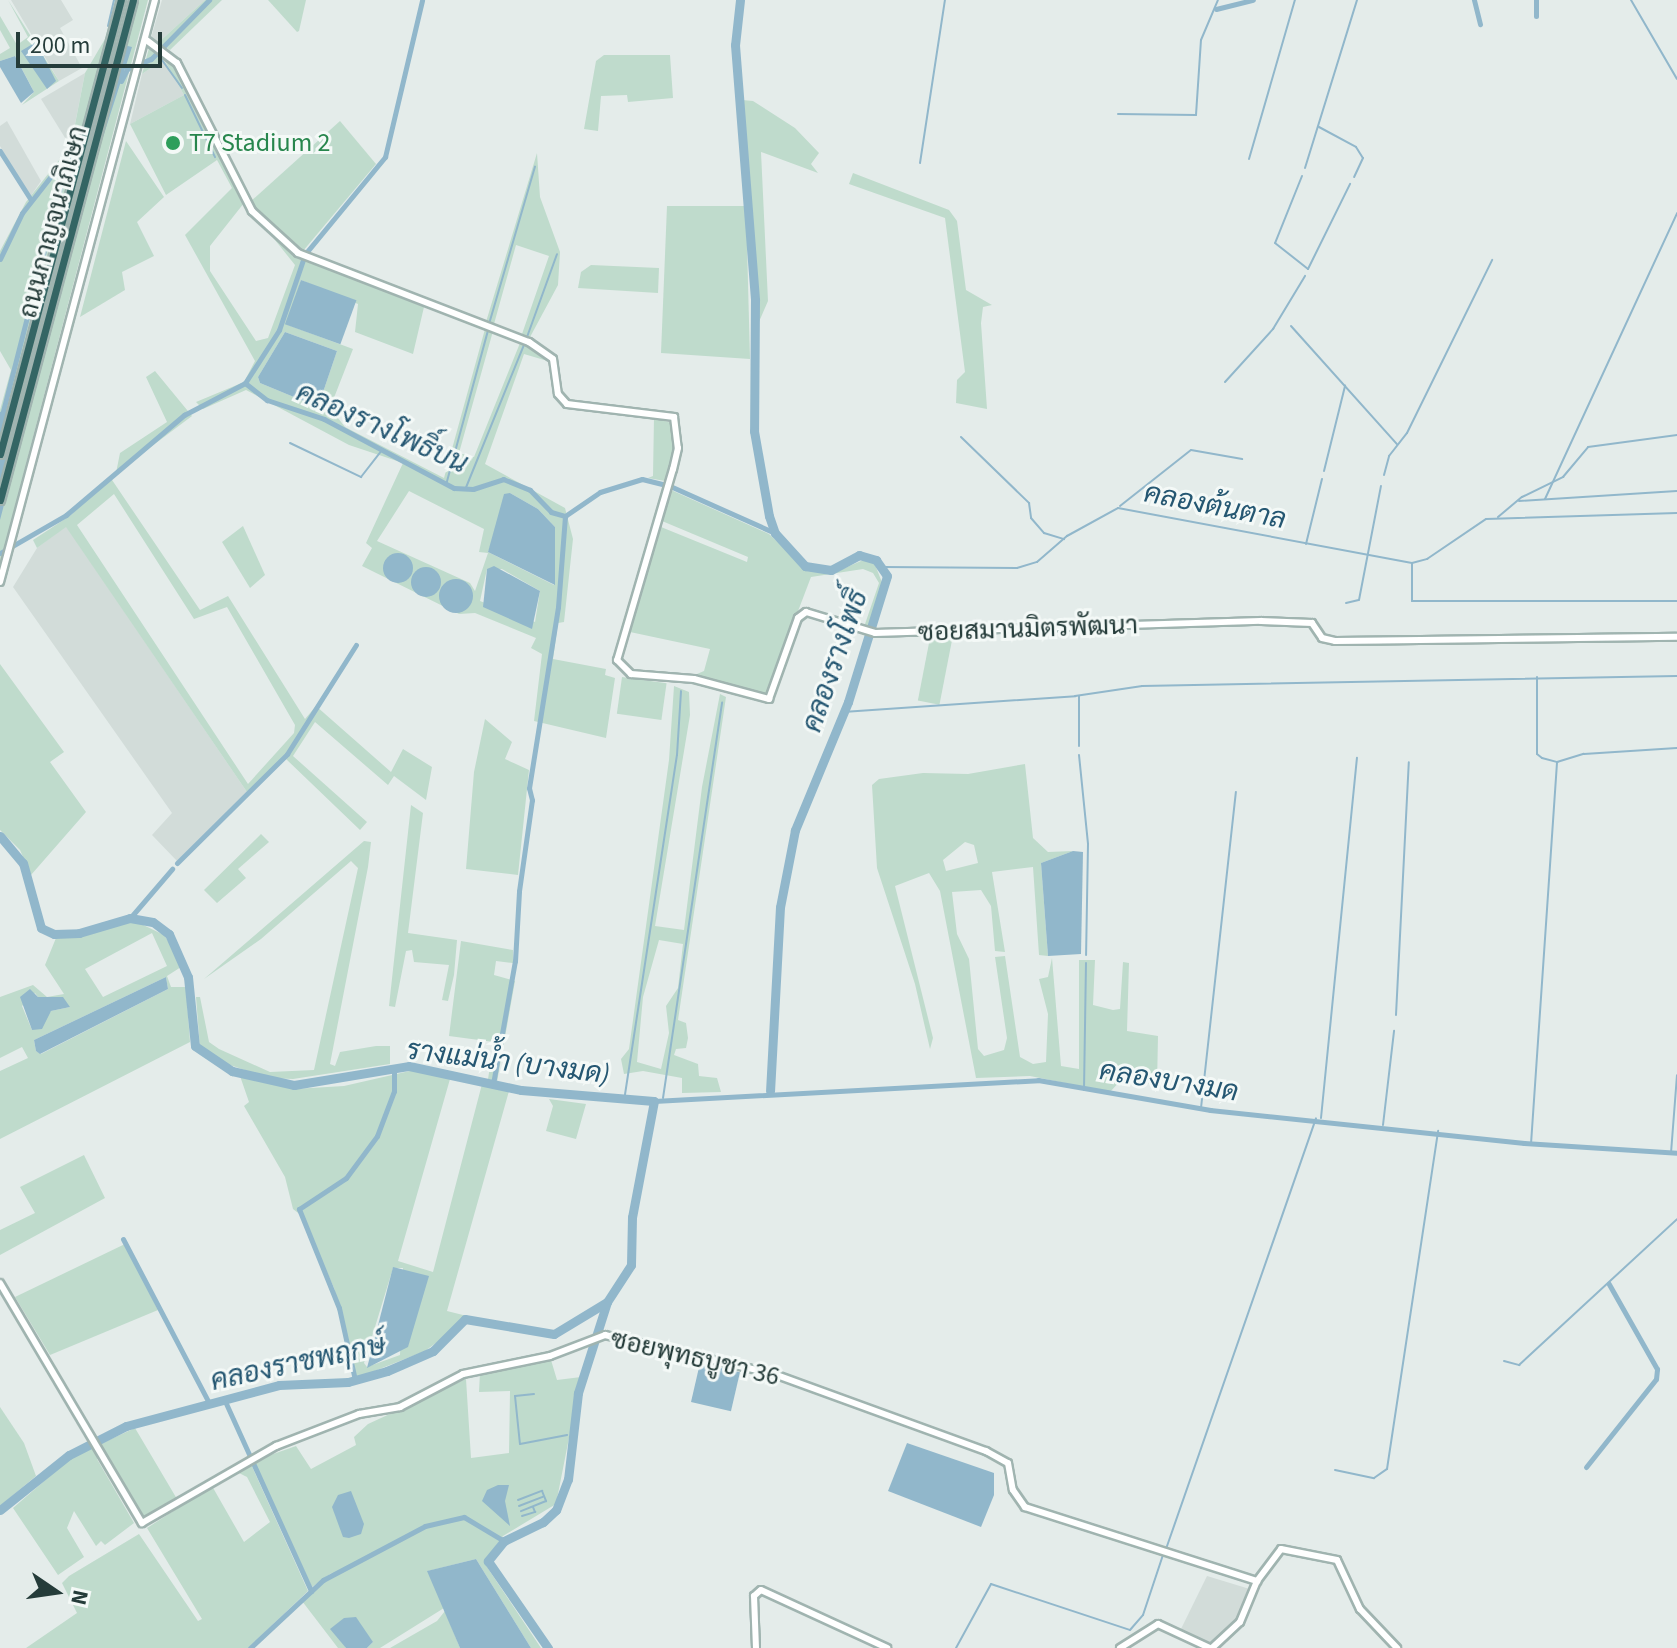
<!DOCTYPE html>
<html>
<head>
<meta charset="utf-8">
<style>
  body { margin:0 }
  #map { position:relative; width:1677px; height:1648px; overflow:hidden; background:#e4ecea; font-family:"Source Sans 3",Sarabun,sans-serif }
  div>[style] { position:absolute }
  .built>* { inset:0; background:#d2dcd9 }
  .green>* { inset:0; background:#bfdbcc; transform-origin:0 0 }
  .water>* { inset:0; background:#91b7cb; transform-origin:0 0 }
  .round { border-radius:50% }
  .stream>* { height:2px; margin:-1px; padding:0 1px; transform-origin:1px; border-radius:1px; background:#91b7cb }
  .canal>* { height:5px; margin:-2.5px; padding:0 2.5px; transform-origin:2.5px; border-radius:2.5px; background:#91b7cb }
  .river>* { height:9px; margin:-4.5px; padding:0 4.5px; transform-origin:4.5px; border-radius:4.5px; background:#91b7cb }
  .roads { filter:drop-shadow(2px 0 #a0b4b0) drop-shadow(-2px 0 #a0b4b0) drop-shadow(0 2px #a0b4b0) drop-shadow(0 -2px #a0b4b0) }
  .secondary>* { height:6px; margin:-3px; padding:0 3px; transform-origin:3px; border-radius:3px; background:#fff }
  .highway>* { height:7px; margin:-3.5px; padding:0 3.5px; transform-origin:3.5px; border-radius:3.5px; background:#346564 }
  .dots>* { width:22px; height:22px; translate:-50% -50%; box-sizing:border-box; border:4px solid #f4f9f7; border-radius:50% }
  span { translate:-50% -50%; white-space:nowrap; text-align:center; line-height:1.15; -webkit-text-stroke:6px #f4f9f7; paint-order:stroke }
  .leisure-label { font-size:26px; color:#27864d }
  .left { translate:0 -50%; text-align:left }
  .street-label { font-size:26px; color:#253c3a }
  .water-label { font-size:28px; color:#255772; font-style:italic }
  .north { position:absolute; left:16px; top:1552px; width:80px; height:80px; -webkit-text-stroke:6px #f4f9f7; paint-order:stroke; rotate:103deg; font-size:22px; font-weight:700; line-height:32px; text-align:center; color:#253c3a }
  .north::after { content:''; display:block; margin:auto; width:28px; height:36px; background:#253c3a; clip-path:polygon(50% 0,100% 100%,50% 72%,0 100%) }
  .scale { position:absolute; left:16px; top:32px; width:146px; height:36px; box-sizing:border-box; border:4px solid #253c3a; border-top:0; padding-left:10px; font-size:24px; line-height:28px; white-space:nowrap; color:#253c3a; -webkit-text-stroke:6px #f4f9f7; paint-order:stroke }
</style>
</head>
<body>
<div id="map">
  <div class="built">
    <i style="clip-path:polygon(11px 0,61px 0,73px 20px,60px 28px,82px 68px,59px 81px)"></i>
    <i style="clip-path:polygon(162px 0,205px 0,158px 43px,151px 38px)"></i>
    <i style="clip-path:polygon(164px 59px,184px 95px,130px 124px,142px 74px)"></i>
    <i style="clip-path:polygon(85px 73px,72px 139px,67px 141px,41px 99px)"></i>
    <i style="clip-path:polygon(7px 121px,41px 181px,30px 197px,0 146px,0 126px)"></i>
    <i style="clip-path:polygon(66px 526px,247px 792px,177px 861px,152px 835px,172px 813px,13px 587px,37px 548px)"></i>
    <i style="clip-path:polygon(1207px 1576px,1253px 1590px,1234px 1626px,1211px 1646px,1180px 1631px)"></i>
  </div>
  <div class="green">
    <i style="clip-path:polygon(8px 0,59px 81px,22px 105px,34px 92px,31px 86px,15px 56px,0 61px,0 54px,10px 48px,0 30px,0 16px,17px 45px,28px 37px)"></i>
    <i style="clip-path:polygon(115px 0,148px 0,0 563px,0 410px,11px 370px,0 351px,0 251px,26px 202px,71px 145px,85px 73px,105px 39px)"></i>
    <i style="clip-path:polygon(205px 0,222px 0,170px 50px,158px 43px)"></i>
    <i style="clip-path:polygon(268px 0,306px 0,299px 31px,297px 32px)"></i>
    <i style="clip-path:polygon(evenodd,149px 48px,170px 60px,182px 79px,244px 203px,210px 246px,210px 271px,256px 341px,268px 338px,295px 265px,267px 230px,306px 261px,424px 307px,413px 354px,355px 332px,358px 304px,301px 280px,288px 325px,353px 349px,330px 408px,345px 427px,444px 478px,485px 329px,493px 331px,459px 453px,474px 457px,520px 343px,551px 362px,524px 354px,485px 464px,565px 508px,573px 539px,564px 622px,558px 623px,553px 659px,606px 669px,605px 675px,615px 678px,606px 738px,534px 721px,542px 654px,531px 648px,536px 638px,475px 613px,459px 614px,362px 566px,372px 548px,366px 543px,403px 463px,349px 445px,246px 390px,203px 409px,196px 402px,244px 382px,255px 361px,185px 235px,232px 188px,217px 160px,166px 195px,130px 124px,184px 95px,164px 59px,142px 74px,149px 48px,285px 332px,337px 351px,318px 407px,260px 383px,258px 377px,285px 332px,149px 48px,409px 491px,484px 529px,479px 552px,488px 553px,475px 591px,470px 583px,377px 541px,409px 491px,149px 48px,510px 493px,538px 509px,555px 527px,554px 585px,488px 552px,510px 493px,149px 48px,487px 569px,502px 569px,540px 591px,535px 622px,480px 601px,487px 569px)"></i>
    <i style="clip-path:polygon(604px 55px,670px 55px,673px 98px,628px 102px,627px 95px,601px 96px,598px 131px,584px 129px,596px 61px)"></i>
    <i style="clip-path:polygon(742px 100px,753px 101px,795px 128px,819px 153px,811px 164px,818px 173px,761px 152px,768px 301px,758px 324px)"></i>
    <i style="clip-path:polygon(340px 121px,376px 164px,303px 251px,250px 202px)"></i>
    <i style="clip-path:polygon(126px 141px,164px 197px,137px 222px,154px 256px,122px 272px,125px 290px,80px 317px)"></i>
    <i style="clip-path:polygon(537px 153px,540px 197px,560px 252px,558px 285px,529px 339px,522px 334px,549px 256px,516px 245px,494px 324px,486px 322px)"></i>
    <i style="clip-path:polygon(853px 173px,949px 210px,957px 221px,966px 290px,992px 305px,983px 307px,981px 323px,987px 409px,956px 403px,957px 380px,965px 372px,945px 218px,849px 184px)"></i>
    <i style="clip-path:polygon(667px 206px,746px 206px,750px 359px,661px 353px)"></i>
    <i style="clip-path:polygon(591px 265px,659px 268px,658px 293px,578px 288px,581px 272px)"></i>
    <i style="clip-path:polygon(155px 371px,192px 416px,116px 473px,120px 453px,167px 422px,146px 377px)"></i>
    <i style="clip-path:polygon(654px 417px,671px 423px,675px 440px,665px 481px,648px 478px,653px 476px)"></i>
    <i style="clip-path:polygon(evenodd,110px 477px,200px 610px,228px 596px,305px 719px,316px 706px,391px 772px,403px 749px,432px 767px,426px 800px,394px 776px,388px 785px,315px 722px,293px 756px,367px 822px,360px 830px,286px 759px,247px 792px,66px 527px,37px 548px,33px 540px,71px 515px,110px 477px,114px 494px,194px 619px,227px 607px,295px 725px,294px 733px,248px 784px,77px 525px,114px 494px)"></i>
    <i style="clip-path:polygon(671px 490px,769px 534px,807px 569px,840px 570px,868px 558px,874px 562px,883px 585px,869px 628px,864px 627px,879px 583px,873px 573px,863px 569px,811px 577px,765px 698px,690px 677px,704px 671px,710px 649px,630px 632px,661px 527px,747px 562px,748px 557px,662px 521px)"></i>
    <i style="clip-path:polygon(243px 526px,265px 575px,250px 588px,222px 542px)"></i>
    <i style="left:953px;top:635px;width:71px;height:22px;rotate:101deg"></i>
    <i style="clip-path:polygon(0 664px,64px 752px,50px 762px,86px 812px,31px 875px,20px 850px,0 830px)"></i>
    <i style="left:622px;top:677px;width:45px;height:37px;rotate:8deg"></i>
    <i style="clip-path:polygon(evenodd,674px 686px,689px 692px,690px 715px,655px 926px,684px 930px,702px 787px,720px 694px,726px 697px,678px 1020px,686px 1023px,688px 1038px,686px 1048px,676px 1049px,674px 1055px,698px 1064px,699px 1076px,717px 1078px,721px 1092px,682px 1093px,682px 1078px,643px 1071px,624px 1074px,621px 1059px,629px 1049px,669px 760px,674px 686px,659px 940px,683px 944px,678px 988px,666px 1006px,669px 1033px,661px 1069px,637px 1062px,643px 997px,659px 940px)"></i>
    <i style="clip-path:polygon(485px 719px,512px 742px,505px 759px,529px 770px,518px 875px,466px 869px,474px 772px)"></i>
    <i style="clip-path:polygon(evenodd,1025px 764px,1033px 838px,1048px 852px,1073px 851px,1041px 863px,1048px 956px,1039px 955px,1033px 867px,992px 872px,1005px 952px,995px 951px,991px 906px,981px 890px,952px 892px,957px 934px,969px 959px,978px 1049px,984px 1056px,1004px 1050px,1007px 1038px,995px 957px,1005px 956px,1020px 1057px,1033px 1064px,1046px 1062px,1048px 1014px,1039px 979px,1048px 977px,1052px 958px,1061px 1066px,1079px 1069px,1079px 960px,1095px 960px,1093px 1005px,1113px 1010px,1120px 1009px,1123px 962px,1129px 963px,1127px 1031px,1158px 1036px,1157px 1085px,1122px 1079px,1110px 1092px,1030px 1076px,976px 1078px,940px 891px,929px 873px,895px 886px,933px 1038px,930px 1049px,915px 984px,877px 868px,872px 785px,879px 779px,923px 773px,968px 774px,1025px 764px,965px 842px,974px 845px,978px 863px,946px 871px,943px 860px,965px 842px)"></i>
    <i style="clip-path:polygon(411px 805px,423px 813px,408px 933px,457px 940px,454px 975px,448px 1001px,442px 1000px,449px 965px,414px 962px,412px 950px,406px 951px,395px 1007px,389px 1006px)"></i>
    <i style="clip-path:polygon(261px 834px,269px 842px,238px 869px,246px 878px,217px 903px,204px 890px)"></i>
    <i style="clip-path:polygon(364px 841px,371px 842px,368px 867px,330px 1064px,335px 1066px,340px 1052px,376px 1046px,390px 1046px,390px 1064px,293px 1079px,269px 1078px,218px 1061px,200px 1048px,196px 997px,200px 997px,209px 1042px,219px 1049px,270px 1072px,314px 1070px,358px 868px,351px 861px,261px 939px,204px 979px)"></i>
    <i style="clip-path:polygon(evenodd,133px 920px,164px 935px,175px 951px,181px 967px,167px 976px,171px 987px,186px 987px,190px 1042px,0 1139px,0 1071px,28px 1058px,22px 1047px,0 1058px,0 997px,33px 985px,47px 997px,64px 994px,45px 965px,56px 938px,133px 920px,152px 933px,167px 966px,103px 997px,85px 969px,152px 933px,133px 920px,166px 977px,168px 989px,41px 1054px,36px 1051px,34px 1040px,166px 977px,133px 920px,35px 993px,38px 997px,70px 1007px,51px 1011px,32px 1030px,22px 1006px,35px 993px)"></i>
    <i style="clip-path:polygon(461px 941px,513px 950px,513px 963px,496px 961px,494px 975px,515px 981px,497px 1082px,488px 1079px,494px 1042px,449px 1036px)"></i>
    <i style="clip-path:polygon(evenodd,414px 1070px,450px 1079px,398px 1261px,433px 1272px,482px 1084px,509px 1091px,447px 1311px,471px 1317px,425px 1351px,357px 1378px,334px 1288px,302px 1216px,293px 1209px,285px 1177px,244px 1106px,249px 1102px,240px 1076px,294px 1089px,344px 1086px,414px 1070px,393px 1268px,403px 1268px,400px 1355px,367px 1367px,364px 1363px,393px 1268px)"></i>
    <i style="clip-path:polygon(549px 1099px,586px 1104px,576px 1139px,546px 1131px,553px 1106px)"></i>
    <i style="clip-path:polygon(84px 1155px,105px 1198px,0 1255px,0 1230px,35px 1213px,20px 1187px)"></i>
    <i style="clip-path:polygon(125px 1244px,158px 1310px,50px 1355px,15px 1297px)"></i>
    <i style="clip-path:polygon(551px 1360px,557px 1380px,581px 1377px,556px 1504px,503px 1536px,487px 1558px,487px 1567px,541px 1648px,531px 1648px,476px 1559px,428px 1571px,444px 1608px,380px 1648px,367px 1648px,373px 1642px,338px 1634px,346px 1648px,338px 1648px,302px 1601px,333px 1572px,312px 1587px,253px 1461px,296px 1446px,311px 1469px,356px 1445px,354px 1437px,368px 1424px,466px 1379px,471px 1458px,509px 1453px,510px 1391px,479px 1392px,480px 1373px)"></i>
    <i style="clip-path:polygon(0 1407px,24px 1443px,36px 1476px,0 1506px)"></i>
    <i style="clip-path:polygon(135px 1428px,177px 1499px,145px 1519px,104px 1453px,97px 1459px,134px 1523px,105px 1545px,101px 1541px,96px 1546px,74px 1511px,67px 1528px,84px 1557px,58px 1575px,13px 1508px,72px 1457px)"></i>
    <i style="clip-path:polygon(250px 1462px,308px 1591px,248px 1648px,26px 1648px,77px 1613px,62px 1583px,69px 1576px,139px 1534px,198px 1621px,202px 1619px,147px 1528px,212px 1486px,244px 1542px,270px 1522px,247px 1477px,235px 1471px)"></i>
    <i style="clip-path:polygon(445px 1611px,460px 1648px,390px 1648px,437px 1621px)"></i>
  </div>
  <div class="water">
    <i style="clip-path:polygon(107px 41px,132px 47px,94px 165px,0 520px,0 412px,7px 410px)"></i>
    <i style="clip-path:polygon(36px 42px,56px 81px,47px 89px,21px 51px)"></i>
    <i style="clip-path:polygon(15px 56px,34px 92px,21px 103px,0 67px,0 61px)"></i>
    <i style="left:301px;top:280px;width:59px;height:47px;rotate:20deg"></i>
    <i style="clip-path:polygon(285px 332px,337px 351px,318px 407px,260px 383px,258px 377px)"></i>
    <i style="clip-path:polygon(510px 493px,538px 509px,555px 527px,555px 585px,488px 552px,504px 494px)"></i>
    <i class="round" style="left:383px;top:553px;width:30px;height:30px"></i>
    <i style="clip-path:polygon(494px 566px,540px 591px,532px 629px,483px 607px,487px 569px)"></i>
    <i class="round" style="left:411px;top:567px;width:30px;height:30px"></i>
    <i class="round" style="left:439px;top:579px;width:34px;height:34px"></i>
    <i style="clip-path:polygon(1073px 851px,1083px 852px,1081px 954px,1048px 956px,1041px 863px)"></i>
    <i style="clip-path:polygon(166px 977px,168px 989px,40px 1054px,36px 1051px,34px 1040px)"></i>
    <i style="clip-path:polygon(30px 989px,38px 997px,63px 997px,70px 1007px,51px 1011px,42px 1029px,32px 1030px,20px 997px)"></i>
    <i style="clip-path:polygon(393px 1267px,429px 1276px,408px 1347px,367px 1368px)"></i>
    <i style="left:700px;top:1363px;width:41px;height:40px;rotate:13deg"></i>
    <i style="clip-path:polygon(907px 1443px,994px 1473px,994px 1495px,981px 1527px,888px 1491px)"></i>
    <i style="clip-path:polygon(498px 1485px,509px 1485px,505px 1501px,510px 1526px,482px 1501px,487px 1490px)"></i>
    <i style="clip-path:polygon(351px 1491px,364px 1524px,361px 1534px,349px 1538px,343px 1537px,332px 1507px,338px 1495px)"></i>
    <i style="clip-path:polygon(476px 1559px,531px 1648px,460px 1648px,427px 1571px)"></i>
    <i style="clip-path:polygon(356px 1617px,373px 1642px,367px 1648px,346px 1648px,330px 1629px,344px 1618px)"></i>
  </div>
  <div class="stream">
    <i style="left:1631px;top:0;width:91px;rotate:59.8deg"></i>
    <i style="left:108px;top:26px;width:27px;rotate:-77deg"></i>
    <i style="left:157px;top:53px;width:43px;rotate:54.5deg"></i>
    <i style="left:185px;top:95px;width:69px;rotate:64.2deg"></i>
    <i style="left:1118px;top:114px;width:78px;rotate:0.7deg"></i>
    <i style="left:1196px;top:115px;width:75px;rotate:-86.2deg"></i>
    <i style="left:1201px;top:40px;width:43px;rotate:-67deg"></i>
    <i style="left:1319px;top:127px;width:42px;rotate:28.4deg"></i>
    <i style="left:1356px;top:147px;width:13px;rotate:58deg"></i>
    <i style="left:1363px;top:158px;width:21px;rotate:115deg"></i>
    <i style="left:1249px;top:159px;width:166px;rotate:-73.9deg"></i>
    <i style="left:920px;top:163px;width:165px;rotate:-81.3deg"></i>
    <i style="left:1305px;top:168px;width:176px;rotate:-72.8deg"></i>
    <i style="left:1302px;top:176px;width:72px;rotate:111.9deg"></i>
    <i style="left:1275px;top:243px;width:42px;rotate:38.2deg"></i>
    <i style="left:1308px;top:269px;width:95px;rotate:-63.7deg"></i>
    <i style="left:489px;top:324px;width:164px;rotate:-73.7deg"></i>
    <i style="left:1291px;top:326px;width:159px;rotate:48.1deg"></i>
    <i style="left:527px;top:337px;width:88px;rotate:-70.1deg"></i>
    <i style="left:1225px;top:382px;width:72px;rotate:-47.8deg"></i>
    <i style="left:1273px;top:329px;width:62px;rotate:-58.9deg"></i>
    <i style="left:961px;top:437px;width:95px;rotate:44.1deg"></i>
    <i style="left:1029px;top:503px;width:15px;rotate:82deg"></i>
    <i style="left:1031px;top:518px;width:20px;rotate:49deg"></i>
    <i style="left:1044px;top:533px;width:21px;rotate:17deg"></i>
    <i style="left:290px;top:443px;width:79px;rotate:25.6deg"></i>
    <i style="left:361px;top:477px;width:34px;rotate:-52deg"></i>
    <i style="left:1324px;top:471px;width:88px;rotate:-76.1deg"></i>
    <i style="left:1384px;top:475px;width:20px;rotate:-75deg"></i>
    <i style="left:1389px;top:456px;width:29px;rotate:-52deg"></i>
    <i style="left:1407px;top:433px;width:193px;rotate:-63.8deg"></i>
    <i style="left:446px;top:485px;width:161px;rotate:-74.8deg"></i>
    <i style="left:465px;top:490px;width:157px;rotate:-67.9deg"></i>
    <i style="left:1545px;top:499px;width:315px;rotate:-65.2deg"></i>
    <i style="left:1519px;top:501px;width:158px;rotate:-3.6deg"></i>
    <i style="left:1120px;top:506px;width:90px;rotate:-38.3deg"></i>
    <i style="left:1191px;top:450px;width:52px;rotate:10deg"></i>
    <i style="left:1498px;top:517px;width:31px;rotate:-40deg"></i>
    <i style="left:1522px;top:497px;width:46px;rotate:-26deg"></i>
    <i style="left:1563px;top:477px;width:39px;rotate:-50deg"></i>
    <i style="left:1588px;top:447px;width:90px;rotate:-7.7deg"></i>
    <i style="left:1306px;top:544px;width:67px;rotate:-76.2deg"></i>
    <i style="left:1412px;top:563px;width:16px;rotate:-15deg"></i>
    <i style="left:1427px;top:559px;width:71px;rotate:-34.1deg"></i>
    <i style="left:1486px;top:519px;width:191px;rotate:-1.8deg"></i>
    <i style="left:883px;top:567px;width:134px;rotate:0.4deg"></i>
    <i style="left:1017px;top:568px;width:21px;rotate:-17deg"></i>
    <i style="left:1037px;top:562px;width:40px;rotate:-41deg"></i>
    <i style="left:1067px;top:536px;width:58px;rotate:-28.8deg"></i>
    <i style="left:1118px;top:508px;width:299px;rotate:10.6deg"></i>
    <i style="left:1412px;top:563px;width:38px;rotate:90deg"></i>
    <i style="left:1412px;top:601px;width:265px"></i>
    <i style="left:1346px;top:603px;width:13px;rotate:-13deg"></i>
    <i style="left:1359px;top:600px;width:116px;rotate:-79.1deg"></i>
    <i style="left:1537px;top:677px;width:77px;rotate:90deg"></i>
    <i style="left:1537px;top:754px;width:6px;rotate:39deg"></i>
    <i style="left:1542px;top:758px;width:16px;rotate:15deg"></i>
    <i style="left:1557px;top:762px;width:28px;rotate:-17deg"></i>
    <i style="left:1584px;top:754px;width:93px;rotate:-3.7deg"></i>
    <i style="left:843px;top:712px;width:233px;rotate:-3.9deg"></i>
    <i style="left:1075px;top:696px;width:68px;rotate:-8.5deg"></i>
    <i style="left:1142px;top:686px;width:535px;rotate:-1.07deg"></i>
    <i style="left:1079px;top:746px;width:50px;rotate:-90deg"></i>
    <i style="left:1079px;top:755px;width:89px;rotate:84.2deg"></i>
    <i style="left:1088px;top:844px;width:111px;rotate:91deg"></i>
    <i style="left:1396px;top:1015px;width:253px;rotate:-87.1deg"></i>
    <i style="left:1084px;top:1090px;width:127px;rotate:-89.1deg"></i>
    <i style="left:663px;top:1098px;width:400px;rotate:-81.5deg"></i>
    <i style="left:624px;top:1101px;width:350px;rotate:-81.3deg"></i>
    <i style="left:677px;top:755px;width:64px;rotate:-86.4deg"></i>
    <i style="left:1201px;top:1108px;width:318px;rotate:-83.7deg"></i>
    <i style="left:1321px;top:1118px;width:362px;rotate:-84.3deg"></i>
    <i style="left:1383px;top:1125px;width:95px;rotate:-83.3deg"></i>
    <i style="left:1531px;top:1144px;width:383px;rotate:-86.1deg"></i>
    <i style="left:1671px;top:1153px;width:78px;rotate:-85.6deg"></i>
    <i style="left:1504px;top:1361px;width:16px;rotate:15deg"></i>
    <i style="left:1519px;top:1365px;width:215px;rotate:-42.7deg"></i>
    <i style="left:534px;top:1394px;width:19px;rotate:174deg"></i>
    <i style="left:515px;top:1396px;width:48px;rotate:84.1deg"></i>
    <i style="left:520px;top:1444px;width:48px;rotate:-10.8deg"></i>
    <i style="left:1335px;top:1470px;width:40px;rotate:12deg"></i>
    <i style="left:1374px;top:1478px;width:16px;rotate:-35deg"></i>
    <i style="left:1387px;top:1469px;width:342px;rotate:-81.4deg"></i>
    <i style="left:518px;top:1500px;width:26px;rotate:-21deg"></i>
    <i style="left:542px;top:1491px;width:11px;rotate:68deg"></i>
    <i style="left:546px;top:1501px;width:27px;rotate:158deg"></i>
    <i style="left:519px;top:1506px;width:26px;rotate:-21deg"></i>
    <i style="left:522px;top:1516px;width:14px;rotate:-17deg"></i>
    <i style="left:535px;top:1512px;width:5px;rotate:-112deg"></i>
    <i style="left:1166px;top:1549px;width:456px;rotate:-70.8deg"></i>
    <i style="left:956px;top:1648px;width:73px;rotate:-61.3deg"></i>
    <i style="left:991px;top:1584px;width:146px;rotate:18.3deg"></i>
    <i style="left:1130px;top:1630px;width:20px;rotate:-49deg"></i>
    <i style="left:1143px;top:1615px;width:63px;rotate:-71.6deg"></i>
  </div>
  <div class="canal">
    <i style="left:1474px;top:0;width:25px;rotate:76deg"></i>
    <i style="left:1536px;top:0;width:16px;rotate:90deg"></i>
    <i style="left:1216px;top:9px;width:38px;rotate:-14deg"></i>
    <i style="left:121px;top:81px;width:13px;rotate:-63deg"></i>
    <i style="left:127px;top:69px;width:26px;rotate:-23deg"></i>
    <i style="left:151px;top:59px;width:83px;rotate:-45.5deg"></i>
    <i style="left:0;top:151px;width:58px;rotate:57.7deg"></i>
    <i style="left:0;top:259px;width:51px;rotate:-64.4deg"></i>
    <i style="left:22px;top:213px;width:100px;rotate:-51.9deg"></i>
    <i style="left:245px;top:383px;width:63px;rotate:-57.3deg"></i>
    <i style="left:279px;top:330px;width:80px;rotate:-71.1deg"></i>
    <i style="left:305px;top:254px;width:126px;rotate:-50.5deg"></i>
    <i style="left:385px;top:157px;width:161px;rotate:-76.7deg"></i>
    <i style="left:0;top:423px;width:283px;rotate:-75.7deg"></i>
    <i style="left:0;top:553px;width:76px;rotate:-29.9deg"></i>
    <i style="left:66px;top:515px;width:155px;rotate:-40.3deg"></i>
    <i style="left:184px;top:415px;width:69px;rotate:-27.7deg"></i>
    <i style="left:245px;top:383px;width:28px;rotate:38deg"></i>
    <i style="left:267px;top:400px;width:60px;rotate:18.4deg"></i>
    <i style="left:324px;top:419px;width:147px;rotate:28deg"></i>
    <i style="left:454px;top:488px;width:19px;rotate:3deg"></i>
    <i style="left:473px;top:489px;width:32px;rotate:-18deg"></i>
    <i style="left:503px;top:479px;width:29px;rotate:22deg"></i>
    <i style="left:530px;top:490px;width:30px;rotate:46deg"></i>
    <i style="left:551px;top:512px;width:15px;rotate:16deg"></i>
    <i style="left:565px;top:516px;width:42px;rotate:-34.4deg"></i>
    <i style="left:600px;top:492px;width:44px;rotate:-17.2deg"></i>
    <i style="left:642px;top:479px;width:29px;rotate:14deg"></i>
    <i style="left:670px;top:486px;width:115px;rotate:24.1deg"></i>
    <i style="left:177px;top:863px;width:155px;rotate:-44.7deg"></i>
    <i style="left:287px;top:754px;width:129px;rotate:-57.7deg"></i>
    <i style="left:130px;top:918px;width:65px;rotate:-49.4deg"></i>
    <i style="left:493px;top:1084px;width:125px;rotate:-79.9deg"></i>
    <i style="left:515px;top:961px;width:70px;rotate:-86.7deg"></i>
    <i style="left:519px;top:891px;width:92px;rotate:-81.9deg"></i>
    <i style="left:532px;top:800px;width:12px;rotate:-104deg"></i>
    <i style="left:529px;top:788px;width:183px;rotate:-80.9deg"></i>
    <i style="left:558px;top:607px;width:91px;rotate:-85.6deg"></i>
    <i style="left:654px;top:1101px;width:385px;rotate:-3.1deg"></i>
    <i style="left:1038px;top:1080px;width:175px;rotate:9.9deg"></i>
    <i style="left:1210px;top:1110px;width:316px;rotate:6deg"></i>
    <i style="left:1524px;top:1143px;width:153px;rotate:3.7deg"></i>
    <i style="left:123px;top:1239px;width:185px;rotate:62.3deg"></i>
    <i style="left:355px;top:1380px;width:74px;rotate:-102.5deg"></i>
    <i style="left:339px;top:1308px;width:107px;rotate:-112deg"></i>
    <i style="left:299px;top:1209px;width:56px;rotate:-33.4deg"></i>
    <i style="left:346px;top:1178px;width:52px;rotate:-53.6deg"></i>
    <i style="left:377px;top:1136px;width:48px;rotate:-69.3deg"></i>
    <i style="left:394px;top:1091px;width:24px;rotate:-90deg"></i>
    <i style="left:224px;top:1399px;width:211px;rotate:65.6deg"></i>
    <i style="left:1586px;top:1467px;width:112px;rotate:-51.5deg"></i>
    <i style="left:1656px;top:1379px;width:10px;rotate:-84deg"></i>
    <i style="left:1657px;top:1369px;width:98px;rotate:-119.5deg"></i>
    <i style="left:250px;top:1648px;width:100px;rotate:-43deg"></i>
    <i style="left:323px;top:1580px;width:115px;rotate:-27.9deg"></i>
    <i style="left:425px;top:1526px;width:40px;rotate:-13deg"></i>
    <i style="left:464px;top:1517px;width:47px;rotate:31deg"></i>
  </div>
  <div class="river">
    <i style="left:740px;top:0;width:45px;rotate:96.3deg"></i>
    <i style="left:735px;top:45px;width:256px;rotate:85.5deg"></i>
    <i style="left:755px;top:300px;width:131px;rotate:90.4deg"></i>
    <i style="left:754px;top:431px;width:86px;rotate:80deg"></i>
    <i style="left:769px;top:516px;width:18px;rotate:71deg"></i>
    <i style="left:775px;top:533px;width:45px;rotate:47.7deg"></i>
    <i style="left:805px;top:566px;width:26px;rotate:9deg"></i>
    <i style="left:831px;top:570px;width:32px;rotate:-28deg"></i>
    <i style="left:859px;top:555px;width:18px;rotate:16deg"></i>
    <i style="left:876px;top:560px;width:19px;rotate:55deg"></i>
    <i style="left:887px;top:576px;width:132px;rotate:107.2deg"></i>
    <i style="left:848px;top:702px;width:139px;rotate:112.5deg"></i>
    <i style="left:795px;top:830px;width:78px;rotate:101deg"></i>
    <i style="left:780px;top:907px;width:184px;rotate:93.1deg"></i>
    <i style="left:0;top:836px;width:35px;rotate:50deg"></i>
    <i style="left:23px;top:863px;width:67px;rotate:74.5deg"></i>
    <i style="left:41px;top:928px;width:14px;rotate:25deg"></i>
    <i style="left:54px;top:934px;width:25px;rotate:-2deg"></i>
    <i style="left:79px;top:933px;width:53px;rotate:-16.4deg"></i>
    <i style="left:130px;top:918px;width:23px;rotate:10deg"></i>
    <i style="left:153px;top:922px;width:20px;rotate:37deg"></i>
    <i style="left:169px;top:934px;width:47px;rotate:66.2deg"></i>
    <i style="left:188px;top:977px;width:69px;rotate:84.2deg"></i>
    <i style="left:195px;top:1046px;width:45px;rotate:34deg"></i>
    <i style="left:232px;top:1071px;width:64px;rotate:12.7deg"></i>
    <i style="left:294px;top:1085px;width:117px;rotate:-9.4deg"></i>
    <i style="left:409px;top:1066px;width:115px;rotate:12.1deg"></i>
    <i style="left:521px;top:1090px;width:133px;rotate:4.7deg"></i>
    <i style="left:654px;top:1101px;width:118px;rotate:100.7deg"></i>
    <i style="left:632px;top:1217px;width:48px;rotate:91.2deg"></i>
    <i style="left:631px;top:1265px;width:44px;rotate:123deg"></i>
    <i style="left:607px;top:1302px;width:96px;rotate:107.7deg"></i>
    <i style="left:578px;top:1393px;width:87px;rotate:96.6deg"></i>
    <i style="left:568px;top:1479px;width:33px;rotate:111deg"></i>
    <i style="left:556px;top:1510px;width:18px;rotate:137deg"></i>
    <i style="left:543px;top:1522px;width:43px;rotate:154deg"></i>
    <i style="left:504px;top:1541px;width:26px;rotate:129deg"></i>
    <i style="left:488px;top:1561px;width:106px;rotate:55.4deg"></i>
    <i style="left:0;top:1510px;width:88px;rotate:-38.6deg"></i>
    <i style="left:69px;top:1455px;width:64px;rotate:-27deg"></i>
    <i style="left:126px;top:1426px;width:158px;rotate:-15deg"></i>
    <i style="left:279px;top:1385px;width:69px;rotate:-2.5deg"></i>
    <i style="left:348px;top:1382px;width:41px;rotate:-15.8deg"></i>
    <i style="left:387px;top:1371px;width:50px;rotate:-23.5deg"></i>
    <i style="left:433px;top:1351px;width:45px;rotate:-45deg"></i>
    <i style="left:465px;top:1319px;width:90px;rotate:9.6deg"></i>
    <i style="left:554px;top:1334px;width:62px;rotate:-31.1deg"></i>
  </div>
  <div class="roads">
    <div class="secondary">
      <i style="left:145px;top:39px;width:40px;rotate:37deg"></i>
      <i style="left:177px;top:63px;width:166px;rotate:63.1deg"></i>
      <i style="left:252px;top:211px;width:62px;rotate:42.4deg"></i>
      <i style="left:298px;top:253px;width:248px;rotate:21.1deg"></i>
      <i style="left:529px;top:342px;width:29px;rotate:35deg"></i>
      <i style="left:553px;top:359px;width:35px;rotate:82deg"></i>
      <i style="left:558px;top:394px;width:13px;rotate:48deg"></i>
      <i style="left:567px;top:404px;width:108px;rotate:6.9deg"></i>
      <i style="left:674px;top:417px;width:31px;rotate:83deg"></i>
      <i style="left:678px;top:448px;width:22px;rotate:103deg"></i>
      <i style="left:673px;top:469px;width:199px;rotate:106.3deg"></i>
      <i style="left:617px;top:660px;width:20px;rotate:45deg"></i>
      <i style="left:631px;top:674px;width:63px;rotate:4.5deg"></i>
      <i style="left:694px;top:679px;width:78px;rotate:14.9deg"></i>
      <i style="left:769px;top:699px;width:86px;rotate:-70.3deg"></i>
      <i style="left:798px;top:618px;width:10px;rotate:-37deg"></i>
      <i style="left:806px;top:612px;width:72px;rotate:16.9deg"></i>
      <i style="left:875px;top:633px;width:386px;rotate:-1.8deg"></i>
      <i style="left:1261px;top:621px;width:51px;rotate:2.2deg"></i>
      <i style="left:1312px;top:623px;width:18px;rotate:56deg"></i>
      <i style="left:1322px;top:638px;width:13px;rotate:13deg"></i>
      <i style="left:1335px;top:641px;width:342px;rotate:-0.7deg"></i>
      <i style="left:0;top:582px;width:602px;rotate:-75.09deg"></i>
      <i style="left:0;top:1283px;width:279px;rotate:59.4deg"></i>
      <i style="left:142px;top:1523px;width:155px;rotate:-29.9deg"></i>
      <i style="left:276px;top:1446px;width:89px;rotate:-21.1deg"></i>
      <i style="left:359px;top:1414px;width:42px;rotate:-9.7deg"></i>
      <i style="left:400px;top:1407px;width:71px;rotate:-27.6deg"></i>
      <i style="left:463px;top:1374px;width:89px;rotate:-11.7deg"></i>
      <i style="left:550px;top:1356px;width:59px;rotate:-20.9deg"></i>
      <i style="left:605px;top:1335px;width:173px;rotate:13deg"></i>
      <i style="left:774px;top:1374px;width:226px;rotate:20deg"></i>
      <i style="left:986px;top:1451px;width:25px;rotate:29deg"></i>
      <i style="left:1008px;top:1463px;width:27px;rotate:80deg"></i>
      <i style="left:1013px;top:1490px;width:21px;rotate:55deg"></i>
      <i style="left:1025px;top:1507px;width:244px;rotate:17.7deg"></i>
      <i style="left:756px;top:1648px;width:52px;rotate:-92.2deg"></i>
      <i style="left:754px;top:1596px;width:9px;rotate:-41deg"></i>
      <i style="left:761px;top:1590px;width:139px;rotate:24.7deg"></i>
      <i style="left:1120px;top:1648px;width:45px;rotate:-32.3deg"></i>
      <i style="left:1158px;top:1624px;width:57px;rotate:24.8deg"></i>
      <i style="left:1212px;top:1648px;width:38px;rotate:-43deg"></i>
      <i style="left:1240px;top:1622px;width:44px;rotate:-67.5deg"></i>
      <i style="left:1257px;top:1581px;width:40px;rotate:-53deg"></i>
      <i style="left:1281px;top:1549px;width:57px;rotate:11.1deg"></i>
      <i style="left:1337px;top:1560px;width:54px;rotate:64.9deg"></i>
      <i style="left:1360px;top:1609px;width:54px;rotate:46.5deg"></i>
    </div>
    <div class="highway">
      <i style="left:0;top:454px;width:470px;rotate:-75.1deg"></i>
      <i style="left:0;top:500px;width:517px;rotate:-75.1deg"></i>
    </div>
  </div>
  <div class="dots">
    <i style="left:173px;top:143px;background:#2e9e5b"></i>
  </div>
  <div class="leisure-label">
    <span class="left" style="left:189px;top:143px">T7 Stadium 2</span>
  </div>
  <div class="street-label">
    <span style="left:53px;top:222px;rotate:-75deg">ถนนกาญจนาภิเษก</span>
    <span style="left:1028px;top:629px;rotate:-2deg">ซอยสมานมิตรพัฒนา</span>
    <span style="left:695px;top:1358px;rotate:13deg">ซอยพุทธบูชา 36</span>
  </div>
  <div class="water-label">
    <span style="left:382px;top:428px;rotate:24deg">คลองรางโพธิ์บน</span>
    <span style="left:1215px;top:506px;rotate:11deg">คลองต้นตาล</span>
    <span style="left:835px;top:661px;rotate:-71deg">คลองรางโพธิ์</span>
    <span style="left:508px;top:1062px;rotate:7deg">รางแม่น้ำ (บางมด)</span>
    <span style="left:1169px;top:1081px;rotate:9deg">คลองบางมด</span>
    <span style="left:298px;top:1363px;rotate:-12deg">คลองราชพฤกษ์</span>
  </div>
  <div class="north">N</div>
  <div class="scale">200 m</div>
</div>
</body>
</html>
